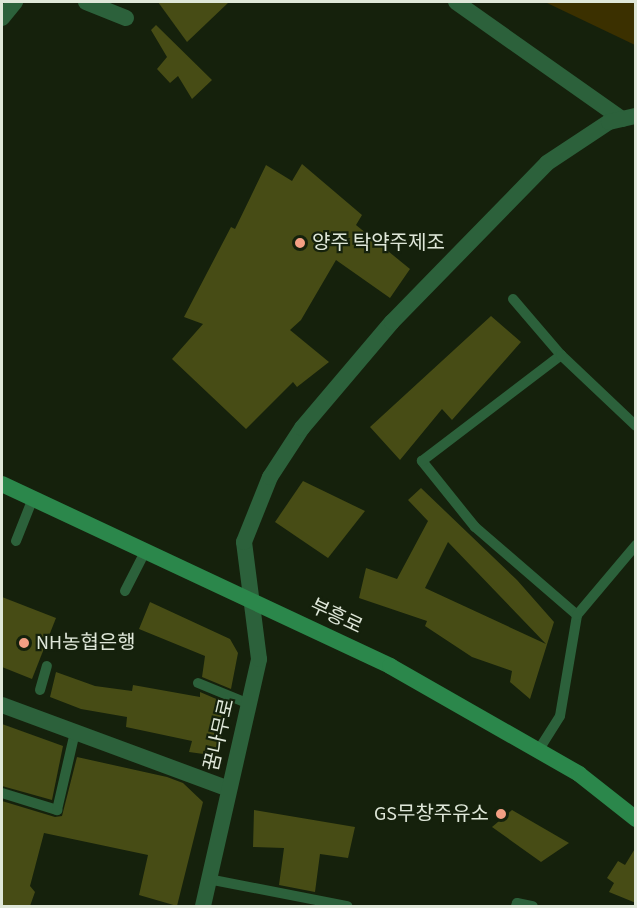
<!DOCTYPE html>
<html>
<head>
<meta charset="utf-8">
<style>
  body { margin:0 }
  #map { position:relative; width:637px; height:908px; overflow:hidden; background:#15210c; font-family:"Source Sans 3","Noto Sans KR",sans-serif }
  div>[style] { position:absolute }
  .green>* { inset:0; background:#3b3000 }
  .building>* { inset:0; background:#474c15 }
  .service>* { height:10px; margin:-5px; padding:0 5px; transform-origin:5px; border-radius:5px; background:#2c613b }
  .minor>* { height:16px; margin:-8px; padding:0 8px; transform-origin:8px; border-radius:8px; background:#2c613b }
  .secondary>* { height:16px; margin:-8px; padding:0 8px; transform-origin:8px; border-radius:8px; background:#2b874b }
  .dots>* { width:16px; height:16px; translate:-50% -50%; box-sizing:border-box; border:3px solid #15210c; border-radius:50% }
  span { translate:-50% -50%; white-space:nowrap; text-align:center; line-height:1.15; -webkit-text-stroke:4.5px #15210c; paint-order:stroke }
  .poi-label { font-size:20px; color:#dfe7d9 }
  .left { translate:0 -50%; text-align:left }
  .right { translate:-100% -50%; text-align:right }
  .street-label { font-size:20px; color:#dfe7d9 }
  .frame { position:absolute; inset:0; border:3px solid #dfe7d9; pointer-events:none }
</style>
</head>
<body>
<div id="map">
  <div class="green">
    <i style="clip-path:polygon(545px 2px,635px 2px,635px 45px)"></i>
  </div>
  <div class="building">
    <i style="clip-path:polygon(158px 2px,229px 2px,187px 42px)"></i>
    <i style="clip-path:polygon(156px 25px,212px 80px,192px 99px,178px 76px,170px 83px,157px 69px,167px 57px,151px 30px)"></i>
    <i style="clip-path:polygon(302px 164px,362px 215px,356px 225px,410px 269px,390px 298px,336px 260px,301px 320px,290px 330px,329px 362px,297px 387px,293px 382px,246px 429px,172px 359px,203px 324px,184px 317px,231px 227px,235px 229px,266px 165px,292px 181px)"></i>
    <i style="clip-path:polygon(491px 316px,521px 342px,452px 420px,442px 409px,400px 460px,370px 427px)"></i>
    <i style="clip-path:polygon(303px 481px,365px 511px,328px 558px,275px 522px)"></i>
    <i style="clip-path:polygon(evenodd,421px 488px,517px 580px,554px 622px,530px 699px,510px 682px,512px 671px,472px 657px,425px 626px,427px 621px,359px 598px,366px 568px,397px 579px,428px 521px,408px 500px,421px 488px,448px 542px,546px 644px,425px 588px,448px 542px)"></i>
    <i style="clip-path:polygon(2px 597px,56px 618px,32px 679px,2px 667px)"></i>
    <i style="clip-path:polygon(150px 602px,230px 639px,238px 653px,231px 689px,202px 677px,205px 656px,139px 629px)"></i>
    <i style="clip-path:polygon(56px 672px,95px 686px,132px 691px,133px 685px,200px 697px,200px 692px,228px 704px,218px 756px,189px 752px,192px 741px,126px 727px,127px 717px,81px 709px,50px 697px)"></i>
    <i style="clip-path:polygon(2px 724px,63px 746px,52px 800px,2px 786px)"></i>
    <i style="clip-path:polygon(77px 757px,167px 777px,183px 783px,203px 802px,177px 906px,139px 895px,148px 855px,44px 833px,30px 886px,35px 892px,30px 906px,2px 906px,2px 801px,55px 817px,62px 816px)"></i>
    <i style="clip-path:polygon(254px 810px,355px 827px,348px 858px,320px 854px,315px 892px,279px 885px,284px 848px,253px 847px)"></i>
    <i style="clip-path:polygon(512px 810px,569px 843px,541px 862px,492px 827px)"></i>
    <i style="clip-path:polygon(636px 847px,636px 903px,609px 892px,614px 883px,607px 878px,618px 861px,625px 865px)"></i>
  </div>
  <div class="service">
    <i style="left:513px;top:299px;width:74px;rotate:49.4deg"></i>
    <i style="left:16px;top:541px;width:46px;rotate:-68.4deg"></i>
    <i style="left:125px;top:591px;width:46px;rotate:-62.9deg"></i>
    <i style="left:577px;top:615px;width:135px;rotate:-139.2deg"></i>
    <i style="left:475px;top:527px;width:85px;rotate:-128.8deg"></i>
    <i style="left:422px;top:461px;width:175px;rotate:-37.3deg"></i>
    <i style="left:561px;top:355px;width:103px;rotate:43.4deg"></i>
    <i style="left:198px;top:683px;width:55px;rotate:22.4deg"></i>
    <i style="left:40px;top:690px;width:25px;rotate:-74deg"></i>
    <i style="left:538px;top:751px;width:41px;rotate:-57.8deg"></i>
    <i style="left:560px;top:716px;width:102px;rotate:-80.4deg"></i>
    <i style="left:577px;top:615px;width:92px;rotate:-49.9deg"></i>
    <i style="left:2px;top:793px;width:58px;rotate:17.2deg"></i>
    <i style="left:57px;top:810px;width:80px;rotate:-77deg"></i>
    <i style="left:208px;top:879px;width:142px;rotate:11deg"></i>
    <i style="left:516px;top:906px;width:3px;rotate:-72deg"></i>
    <i style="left:517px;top:903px;width:16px;rotate:11deg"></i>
  </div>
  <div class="minor">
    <i style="left:86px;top:2px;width:43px;rotate:21.8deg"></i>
    <i style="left:456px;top:2px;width:203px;rotate:35.2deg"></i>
    <i style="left:2px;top:18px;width:21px;rotate:-51deg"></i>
    <i style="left:2px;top:705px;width:242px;rotate:20.3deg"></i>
    <i style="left:203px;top:906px;width:253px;rotate:-77.2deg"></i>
    <i style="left:259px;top:659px;width:118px;rotate:-97.3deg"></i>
    <i style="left:244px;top:542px;width:70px;rotate:-68.2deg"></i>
    <i style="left:270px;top:477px;width:59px;rotate:-56.9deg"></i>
    <i style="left:302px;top:428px;width:139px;rotate:-49.7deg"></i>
    <i style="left:392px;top:322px;width:222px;rotate:-45.7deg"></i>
    <i style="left:547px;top:163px;width:74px;rotate:-33.5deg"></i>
    <i style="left:609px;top:122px;width:28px;rotate:-13deg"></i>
  </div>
  <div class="secondary">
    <i style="left:2px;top:484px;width:429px;rotate:25.1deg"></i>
    <i style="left:390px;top:666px;width:218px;rotate:29.7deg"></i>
    <i style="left:579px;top:774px;width:73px;rotate:38.3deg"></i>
  </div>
  <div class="dots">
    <i style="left:300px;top:243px;background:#f39f84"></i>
    <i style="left:24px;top:643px;background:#f39f84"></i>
    <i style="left:501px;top:814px;background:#f39f84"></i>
  </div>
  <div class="poi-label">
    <span class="left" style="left:312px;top:243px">양주 탁약주제조</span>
    <span class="left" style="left:36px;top:643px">NH농협은행</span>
    <span class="right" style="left:489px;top:814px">GS무창주유소</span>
  </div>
  <div class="street-label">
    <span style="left:336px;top:617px;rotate:25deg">부흥로</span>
    <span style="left:220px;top:735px;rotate:-77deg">꿈나무로</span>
  </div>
  <div class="frame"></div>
</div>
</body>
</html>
